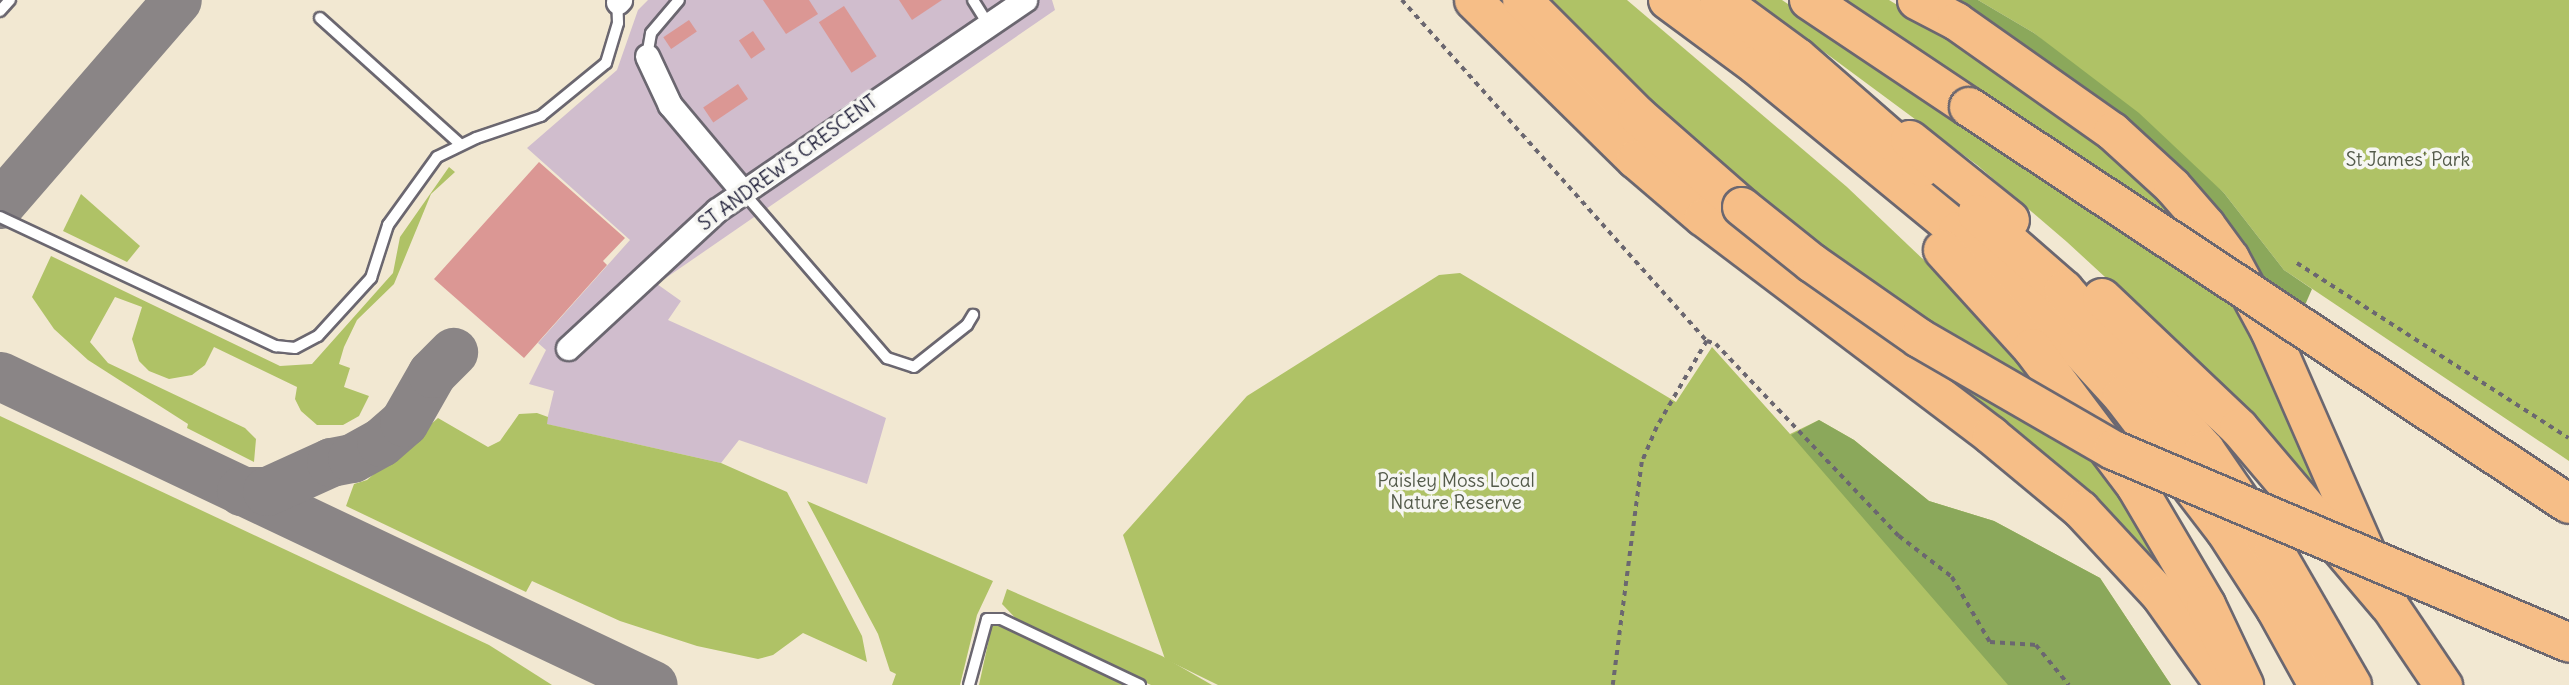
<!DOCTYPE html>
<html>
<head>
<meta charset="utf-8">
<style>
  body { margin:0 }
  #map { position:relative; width:2569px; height:685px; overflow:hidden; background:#f2e8d2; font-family:Delius,sans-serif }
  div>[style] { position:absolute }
  .industrial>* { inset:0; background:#d0bdcd }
  .green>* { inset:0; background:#afc266 }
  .forest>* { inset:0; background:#8ba85b }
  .taxiway>* { height:49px; margin:-24.5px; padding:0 24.5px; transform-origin:24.5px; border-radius:24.5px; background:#8a8586 }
  .building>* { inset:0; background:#db9794; transform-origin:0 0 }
  .path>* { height:3.5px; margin-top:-1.75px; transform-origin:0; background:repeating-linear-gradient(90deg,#6b6770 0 5px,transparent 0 10px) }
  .roads { filter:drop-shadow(2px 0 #6b6770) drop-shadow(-2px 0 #6b6770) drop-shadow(0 2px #6b6770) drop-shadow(0 -2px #6b6770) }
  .service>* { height:10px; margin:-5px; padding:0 5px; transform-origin:5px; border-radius:5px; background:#fff }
  .minor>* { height:23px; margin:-11.5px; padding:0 11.5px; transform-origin:11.5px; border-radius:11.5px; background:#fff }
  .trunk>* { height:37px; margin:-18.5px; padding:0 18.5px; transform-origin:18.5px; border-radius:18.5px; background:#f6be87 }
  .motorway>* { height:38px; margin:-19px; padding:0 19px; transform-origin:19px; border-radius:19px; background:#f6be87 }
  .bridges { filter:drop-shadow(2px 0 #6b6770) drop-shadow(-2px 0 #6b6770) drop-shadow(0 2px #6b6770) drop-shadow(0 -2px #6b6770) }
  .motorway-bridge>* { height:38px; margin:-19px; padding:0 19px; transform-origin:19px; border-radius:19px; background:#f6be87 }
  span { translate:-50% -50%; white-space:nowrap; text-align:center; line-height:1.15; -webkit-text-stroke:7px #f6f6f2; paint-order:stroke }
  .park-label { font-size:19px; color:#535a4a }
  .street-label { font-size:19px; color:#22223b }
</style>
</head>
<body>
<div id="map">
  <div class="industrial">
    <i style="clip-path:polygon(648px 0,1052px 0,1055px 10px,657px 284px,681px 301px,668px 320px,886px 418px,867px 484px,739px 440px,721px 463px,546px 424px,554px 391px,529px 384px,546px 350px,538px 343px,630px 240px,527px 148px,617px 70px,638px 10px)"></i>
  </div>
  <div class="green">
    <i style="clip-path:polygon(1541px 0,1627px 0,1847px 187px,1948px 283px,2038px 383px,2111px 478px,2190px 595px,1910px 357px)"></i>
    <i style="clip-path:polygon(1754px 0,1782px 0,1960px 119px,1980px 90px,1844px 0,1889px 0,2039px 90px,2155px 195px,2243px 307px,2328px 497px,2319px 501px,2130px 300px,2067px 242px,1977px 165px)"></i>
    <i style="clip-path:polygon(1978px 0,2569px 0,2569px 461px,2284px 270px,2224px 193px,2034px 33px)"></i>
    <i style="clip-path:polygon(449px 167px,455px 172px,431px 194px,394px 284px,357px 320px,344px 347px,339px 364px,350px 368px,344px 387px,369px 396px,359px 416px,343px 425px,317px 425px,301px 411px,295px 399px,297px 387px,214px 347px,205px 365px,192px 375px,169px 379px,149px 371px,139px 361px,132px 339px,142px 307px,115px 297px,90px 342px,108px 363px,245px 428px,256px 439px,254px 462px,187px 428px,188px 424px,88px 360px,54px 329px,32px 297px,51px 256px,280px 366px,312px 364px,393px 273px,400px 237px)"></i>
    <i style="clip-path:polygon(81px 194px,140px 246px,127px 262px,63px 231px)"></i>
    <i style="clip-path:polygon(1460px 273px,1676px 402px,1712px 347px,1790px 434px,1819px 420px,1854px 440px,1929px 501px,1994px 521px,2100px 578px,2171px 685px,1218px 685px,1165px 659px,1123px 535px,1247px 396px,1439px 275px)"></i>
    <i style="clip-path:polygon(537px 413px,548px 417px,547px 424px,721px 463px,787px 492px,862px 636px,867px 662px,803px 633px,773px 655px,758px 659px,697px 646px,620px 621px,532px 581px,526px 592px,346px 506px,354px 484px,367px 480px,438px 418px,488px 447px,500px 441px,519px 414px)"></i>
    <i style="clip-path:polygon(0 416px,489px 645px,552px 685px,0 685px)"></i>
    <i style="clip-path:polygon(807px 501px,993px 581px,977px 615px,960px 685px,892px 685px,896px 674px,890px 671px,878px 634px)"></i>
    <i style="clip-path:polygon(1007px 589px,1162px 656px,1212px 685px,1151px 685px,1021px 624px,1002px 604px)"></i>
    <i style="clip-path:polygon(992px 625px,1000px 625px,1128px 685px,979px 685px)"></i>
  </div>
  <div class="forest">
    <i style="clip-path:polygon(1947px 0,1978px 0,2034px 33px,2139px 113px,2224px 193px,2284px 270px,2312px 289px,2305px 305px,2248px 269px)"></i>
    <i style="clip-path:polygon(1819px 420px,1854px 440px,1929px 501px,1994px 521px,2100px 578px,2171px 685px,2008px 685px,1791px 435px)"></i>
  </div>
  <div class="taxiway">
    <i style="left:0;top:204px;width:270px;rotate:-49.1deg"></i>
    <i style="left:0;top:376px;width:722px;rotate:25.32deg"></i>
    <i style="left:241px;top:491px;width:26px"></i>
    <i style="left:267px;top:491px;width:70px;rotate:-24.4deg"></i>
    <i style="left:331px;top:462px;width:21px;rotate:-11deg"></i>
    <i style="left:352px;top:458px;width:33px;rotate:-29deg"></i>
    <i style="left:381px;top:442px;width:30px;rotate:-41deg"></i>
    <i style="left:404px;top:422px;width:56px;rotate:-60.3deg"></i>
    <i style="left:432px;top:373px;width:30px;rotate:-45deg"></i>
  </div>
  <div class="building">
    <i style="clip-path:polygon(763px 0,809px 0,818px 14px,786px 34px)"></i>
    <i style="clip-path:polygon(899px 0,942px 0,912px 20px)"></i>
    <i style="left:844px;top:6px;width:60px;height:30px;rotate:57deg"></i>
    <i style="left:689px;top:20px;width:14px;height:31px;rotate:56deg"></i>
    <i style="left:753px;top:31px;width:22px;height:17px;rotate:56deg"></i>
    <i style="left:738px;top:84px;width:18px;height:42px;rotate:56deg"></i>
    <i style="clip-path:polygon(539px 162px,625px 238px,603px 261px,607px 265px,524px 358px,434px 279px)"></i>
  </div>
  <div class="path">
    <i style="left:1402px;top:0;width:457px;rotate:48.2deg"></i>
    <i style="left:1707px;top:341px;width:99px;rotate:120.2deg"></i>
    <i style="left:1657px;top:427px;width:38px;rotate:113deg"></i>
    <i style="left:1642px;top:462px;width:225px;rotate:97.4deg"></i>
    <i style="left:2297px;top:263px;width:323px;rotate:32.8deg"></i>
    <i style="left:1707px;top:341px;width:9px;rotate:18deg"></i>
    <i style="left:1716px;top:344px;width:265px;rotate:46.4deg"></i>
    <i style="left:1899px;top:536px;width:67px;rotate:37.7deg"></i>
    <i style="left:1952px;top:577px;width:75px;rotate:59.7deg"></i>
    <i style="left:1990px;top:642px;width:46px;rotate:3.7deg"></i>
    <i style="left:2036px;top:645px;width:52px;rotate:50.5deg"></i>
  </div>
  <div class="roads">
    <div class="service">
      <i style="left:973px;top:0;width:31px;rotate:58deg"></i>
      <i style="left:0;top:11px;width:15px;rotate:-48deg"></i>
      <i style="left:320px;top:18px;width:188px;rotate:42deg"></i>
      <i style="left:647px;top:56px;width:23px;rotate:-80deg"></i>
      <i style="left:651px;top:33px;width:43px;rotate:-49.7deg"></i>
      <i style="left:743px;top:192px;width:220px;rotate:49.1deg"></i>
      <i style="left:887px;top:358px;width:28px;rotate:18deg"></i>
      <i style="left:914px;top:367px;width:68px;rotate:-38.4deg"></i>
      <i style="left:967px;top:325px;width:12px;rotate:-59deg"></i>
      <i style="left:0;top:217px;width:305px;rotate:25.1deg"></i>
      <i style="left:276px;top:346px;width:19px;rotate:6deg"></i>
      <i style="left:295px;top:348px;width:26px;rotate:-28deg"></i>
      <i style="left:318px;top:336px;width:79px;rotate:-47.6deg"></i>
      <i style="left:371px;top:278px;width:56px;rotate:-72.2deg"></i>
      <i style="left:388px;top:225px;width:84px;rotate:-54.2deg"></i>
      <i style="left:437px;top:157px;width:43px;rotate:-26deg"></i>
      <i style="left:476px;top:138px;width:69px;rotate:-18.7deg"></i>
      <i style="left:541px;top:116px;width:84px;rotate:-39.2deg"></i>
      <i style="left:606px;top:63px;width:42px;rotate:-73.3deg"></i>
      <i style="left:618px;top:23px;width:23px;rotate:-92deg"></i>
      <i style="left:969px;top:685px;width:68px;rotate:-74.7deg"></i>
      <i style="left:987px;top:619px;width:14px"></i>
      <i style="left:1001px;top:619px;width:154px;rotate:25.4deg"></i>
    </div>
    <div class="minor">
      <i style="left:618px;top:2px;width:3px;rotate:-45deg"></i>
      <i style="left:647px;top:56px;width:54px;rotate:64.9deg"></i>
      <i style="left:670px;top:105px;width:114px;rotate:50deg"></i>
      <i style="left:568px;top:348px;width:203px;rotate:-42.8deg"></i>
      <i style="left:717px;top:210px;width:373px;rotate:-34.3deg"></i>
    </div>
    <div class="trunk">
      <i style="left:1473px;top:0;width:227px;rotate:44.5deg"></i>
      <i style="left:1635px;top:159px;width:89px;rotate:40.5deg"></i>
      <i style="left:1703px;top:217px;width:361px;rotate:37.1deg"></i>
      <i style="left:1991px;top:435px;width:116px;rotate:39.7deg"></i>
      <i style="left:2080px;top:509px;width:117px;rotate:47.1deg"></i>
      <i style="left:2160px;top:595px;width:110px;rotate:54.6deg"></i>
      <i style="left:1916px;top:0;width:45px;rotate:27.7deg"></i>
      <i style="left:1956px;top:21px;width:191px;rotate:35.2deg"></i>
      <i style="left:2112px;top:131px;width:81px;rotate:42.5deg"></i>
      <i style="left:2172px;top:186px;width:52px;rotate:48.9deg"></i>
      <i style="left:2206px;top:225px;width:41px;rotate:54deg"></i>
      <i style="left:2230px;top:258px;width:82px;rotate:61.6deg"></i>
      <i style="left:2269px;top:330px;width:300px;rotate:66.4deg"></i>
      <i style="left:2389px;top:605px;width:97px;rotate:56deg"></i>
    </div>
    <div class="motorway">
      <i style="left:1522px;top:0;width:163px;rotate:45deg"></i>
      <i style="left:1637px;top:115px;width:140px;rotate:41.2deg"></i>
      <i style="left:1668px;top:0;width:109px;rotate:36.5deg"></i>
      <i style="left:1756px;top:65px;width:261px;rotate:39.4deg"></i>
      <i style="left:1958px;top:231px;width:169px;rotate:44.3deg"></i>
      <i style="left:2079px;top:349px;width:64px;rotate:47.5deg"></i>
      <i style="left:2122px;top:396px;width:169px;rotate:52.5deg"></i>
      <i style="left:2225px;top:530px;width:94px;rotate:57.2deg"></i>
      <i style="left:2276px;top:609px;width:87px;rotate:61.1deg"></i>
      <i style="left:1719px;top:0;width:98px;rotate:36.3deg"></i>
      <i style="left:1798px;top:58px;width:166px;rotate:41.1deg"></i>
      <i style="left:1809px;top:0;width:192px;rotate:33.8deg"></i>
      <i style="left:1910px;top:140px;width:128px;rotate:38.7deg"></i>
      <i style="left:1977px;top:214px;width:116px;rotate:41.1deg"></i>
      <i style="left:2064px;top:290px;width:213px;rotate:48.6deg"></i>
      <i style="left:2205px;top:450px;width:121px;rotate:55.4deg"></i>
      <i style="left:2274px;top:550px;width:156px;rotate:60deg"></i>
      <i style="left:1943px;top:250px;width:132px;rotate:47.8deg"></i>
      <i style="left:2032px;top:348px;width:173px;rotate:53deg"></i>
      <i style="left:2136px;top:486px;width:138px;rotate:59.5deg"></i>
      <i style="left:2206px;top:605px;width:89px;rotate:64.6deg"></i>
      <i style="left:2102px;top:298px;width:189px;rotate:43.5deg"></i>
      <i style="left:2239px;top:428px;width:232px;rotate:49.7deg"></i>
    </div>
  </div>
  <div class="bridges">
    <div class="motorway-bridge">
      <i style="left:1969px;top:107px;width:719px;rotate:33.49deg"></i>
      <i style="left:1742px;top:207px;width:90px;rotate:38.7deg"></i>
      <i style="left:1812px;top:263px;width:131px;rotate:35deg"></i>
      <i style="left:1919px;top:338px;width:224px;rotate:30deg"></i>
      <i style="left:2113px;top:450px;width:495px;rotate:22.9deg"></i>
    </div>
  </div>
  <div class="park-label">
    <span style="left:2408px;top:160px">St James' Park</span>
    <span style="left:1456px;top:492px">Paisley Moss Local<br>Nature Reserve</span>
  </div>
  <div class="street-label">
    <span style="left:788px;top:163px;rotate:-36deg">ST ANDREW'S CRESCENT</span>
  </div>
</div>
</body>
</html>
